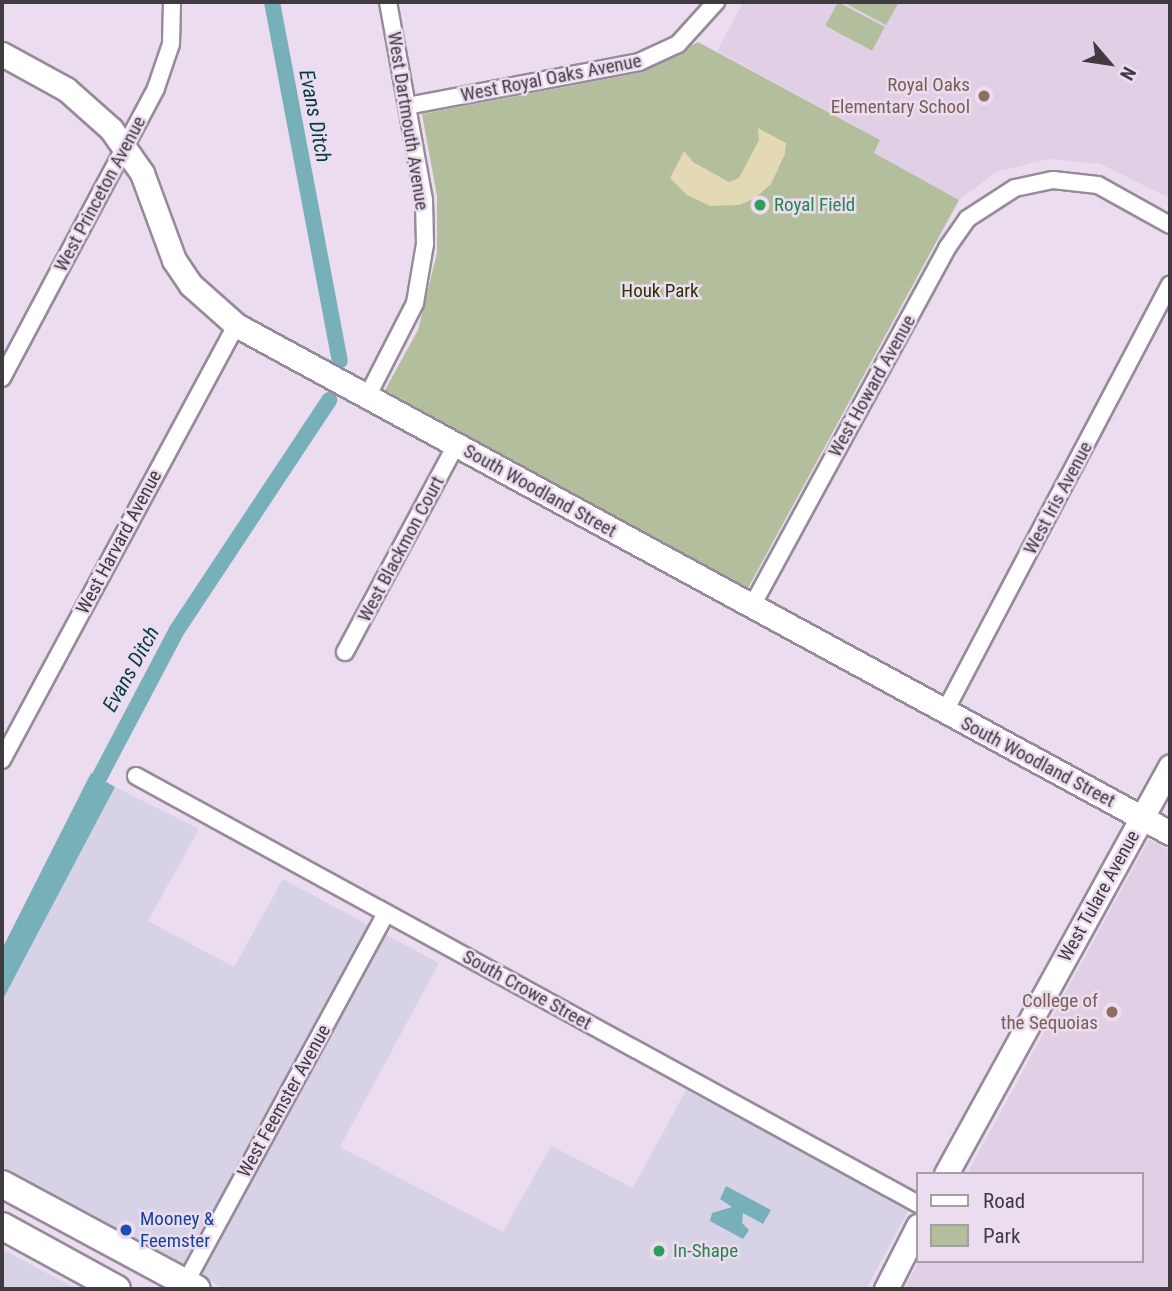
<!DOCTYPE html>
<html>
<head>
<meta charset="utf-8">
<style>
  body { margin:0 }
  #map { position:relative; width:1172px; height:1291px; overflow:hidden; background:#ebddef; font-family:"Roboto Condensed",sans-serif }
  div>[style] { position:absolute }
  .commercial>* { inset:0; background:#d8d2e7 }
  .built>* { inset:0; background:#e1cfe6 }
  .green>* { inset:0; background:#b3be9c; transform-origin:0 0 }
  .sand>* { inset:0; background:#e3d9b4 }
  .water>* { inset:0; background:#78b0ba }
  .canal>* { height:16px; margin:-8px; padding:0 8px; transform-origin:8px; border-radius:8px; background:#78b0ba }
  .roads { filter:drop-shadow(2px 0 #978a9a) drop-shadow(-2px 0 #978a9a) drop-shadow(0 2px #978a9a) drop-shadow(0 -2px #978a9a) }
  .street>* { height:16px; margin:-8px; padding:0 8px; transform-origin:8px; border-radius:8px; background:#fff }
  .secondary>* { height:23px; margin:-11.5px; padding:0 11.5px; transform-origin:11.5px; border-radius:11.5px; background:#fff }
  .primary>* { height:26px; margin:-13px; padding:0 13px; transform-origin:13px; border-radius:13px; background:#fff }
  .dots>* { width:19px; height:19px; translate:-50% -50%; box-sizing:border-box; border:4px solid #ebddef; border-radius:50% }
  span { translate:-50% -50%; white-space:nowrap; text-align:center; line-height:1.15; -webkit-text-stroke:5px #ebddef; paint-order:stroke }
  .street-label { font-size:19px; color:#403a41 }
  .education-label { font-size:19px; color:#785e54 }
  .right { translate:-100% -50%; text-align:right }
  .leisure-label { font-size:19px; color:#27864d }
  .left { translate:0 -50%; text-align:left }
  .park-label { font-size:19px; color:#2a3603 }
  .transit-label { font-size:19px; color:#164399 }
  .water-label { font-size:21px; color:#033b43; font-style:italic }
  .frame { position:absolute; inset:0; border:4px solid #403a41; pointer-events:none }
  .legend { position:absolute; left:916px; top:1172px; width:228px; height:91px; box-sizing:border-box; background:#ebddef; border:2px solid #a79ca9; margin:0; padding:9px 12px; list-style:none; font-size:21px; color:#403a41 }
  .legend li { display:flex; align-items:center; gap:14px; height:35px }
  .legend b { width:35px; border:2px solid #a79ca9 }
  .north { position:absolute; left:1074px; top:28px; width:70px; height:70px; -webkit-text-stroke:5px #ebddef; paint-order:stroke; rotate:119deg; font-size:19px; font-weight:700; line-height:28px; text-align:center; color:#403a41 }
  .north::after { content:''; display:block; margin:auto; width:24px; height:32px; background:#403a41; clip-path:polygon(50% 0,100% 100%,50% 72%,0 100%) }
</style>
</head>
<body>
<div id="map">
  <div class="commercial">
    <i style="clip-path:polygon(115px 787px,199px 829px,148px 921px,234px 967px,283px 879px,439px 963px,340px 1147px,503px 1232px,551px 1146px,633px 1188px,686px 1090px,910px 1208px,866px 1289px,225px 1289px,2px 1167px,2px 1001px)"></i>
    <i style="clip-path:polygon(2px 1249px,76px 1289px,2px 1289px)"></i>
  </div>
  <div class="built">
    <i style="clip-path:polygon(743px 2px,1170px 2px,1170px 198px,1100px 164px,1049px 159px,996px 172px,959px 200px,873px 153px,880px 140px,717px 51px)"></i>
    <i style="clip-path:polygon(1149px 839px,1170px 851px,1170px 1289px,904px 1289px,919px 1261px,1142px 1261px,1142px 1174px,967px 1174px)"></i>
  </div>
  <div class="green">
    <i style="left:838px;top:2px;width:53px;height:27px;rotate:28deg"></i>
    <i style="clip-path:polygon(843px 2px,899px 2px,886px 25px)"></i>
    <i style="clip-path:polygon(698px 42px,880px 140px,874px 153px,959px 200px,748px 588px,385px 390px,418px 330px,437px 253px,437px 196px,422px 114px,643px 72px)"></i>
  </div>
  <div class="sand">
    <i style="clip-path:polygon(758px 128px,786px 143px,785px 154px,771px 184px,754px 199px,739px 205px,710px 206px,687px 195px,670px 178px,684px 151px,693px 162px,729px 182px,739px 178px,759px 140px)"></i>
  </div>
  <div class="water">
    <i style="clip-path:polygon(91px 773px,115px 787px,2px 1001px,2px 949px)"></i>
    <i style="clip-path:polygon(726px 1186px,771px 1210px,763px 1224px,743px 1213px,742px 1223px,749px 1230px,743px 1239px,710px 1221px,712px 1213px,732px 1207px,720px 1199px)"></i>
  </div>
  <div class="canal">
    <i style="left:272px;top:2px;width:365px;rotate:79.3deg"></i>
    <i style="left:90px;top:795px;width:187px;rotate:-62.2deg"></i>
    <i style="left:177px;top:630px;width:276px;rotate:-56.5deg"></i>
  </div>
  <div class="roads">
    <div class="street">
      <i style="left:407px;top:106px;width:236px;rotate:-10.7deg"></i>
      <i style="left:639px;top:62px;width:43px;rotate:-24.8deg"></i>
      <i style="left:678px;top:44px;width:57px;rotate:-47.9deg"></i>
      <i style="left:2px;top:378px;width:328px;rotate:-62deg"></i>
      <i style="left:156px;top:88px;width:46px;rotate:-71.2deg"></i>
      <i style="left:171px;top:44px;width:42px;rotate:-88.6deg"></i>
      <i style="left:367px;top:397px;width:106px;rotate:-62.9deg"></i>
      <i style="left:415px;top:303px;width:60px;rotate:-80.4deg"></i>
      <i style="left:425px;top:244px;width:44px;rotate:-91.3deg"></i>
      <i style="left:424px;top:200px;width:201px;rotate:-100.3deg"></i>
      <i style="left:752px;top:606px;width:408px;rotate:-61.4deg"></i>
      <i style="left:947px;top:248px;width:35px;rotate:-55deg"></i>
      <i style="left:967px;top:219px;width:57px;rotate:-32.9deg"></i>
      <i style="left:1015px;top:188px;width:39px;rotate:-12deg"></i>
      <i style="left:1053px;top:180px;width:45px;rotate:6.3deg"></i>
      <i style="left:1098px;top:185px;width:82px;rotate:29.1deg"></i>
      <i style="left:345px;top:652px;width:235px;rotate:-61.8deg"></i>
      <i style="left:945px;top:711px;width:482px;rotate:-62.2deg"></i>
      <i style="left:2px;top:760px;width:494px;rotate:-61.7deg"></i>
      <i style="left:136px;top:776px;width:891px;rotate:28.69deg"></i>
      <i style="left:182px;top:1289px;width:427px;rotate:-61.5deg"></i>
    </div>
    <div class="secondary">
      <i style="left:2px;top:54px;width:73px;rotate:28.7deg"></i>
      <i style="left:66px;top:89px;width:60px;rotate:41.6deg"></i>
      <i style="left:111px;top:129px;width:54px;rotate:54.8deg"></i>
      <i style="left:142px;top:173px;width:93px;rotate:69.8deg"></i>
      <i style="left:174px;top:260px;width:30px;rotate:56deg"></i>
      <i style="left:191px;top:285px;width:60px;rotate:41.6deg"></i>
      <i style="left:236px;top:325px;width:1063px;rotate:28.54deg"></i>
      <i style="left:946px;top:1174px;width:465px;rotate:-61.2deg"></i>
      <i style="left:886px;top:1289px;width:71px;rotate:-63.1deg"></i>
    </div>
    <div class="primary">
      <i style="left:2px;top:1184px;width:221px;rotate:28.3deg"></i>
      <i style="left:2px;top:1226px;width:131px;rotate:28.7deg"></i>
    </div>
  </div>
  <div class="dots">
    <i style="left:984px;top:96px;background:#8d6e63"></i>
    <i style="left:760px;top:205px;background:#2e9e5b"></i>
    <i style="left:1112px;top:1012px;background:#8d6e63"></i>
    <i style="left:126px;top:1230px;background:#1a4fb4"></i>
    <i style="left:659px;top:1251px;background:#2e9e5b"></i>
  </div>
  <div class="street-label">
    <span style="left:551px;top:78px;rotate:-11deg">West Royal Oaks Avenue</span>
    <span style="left:408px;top:121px;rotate:81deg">West Dartmouth Avenue</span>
    <span style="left:100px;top:194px;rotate:-62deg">West Princeton Avenue</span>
    <span style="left:872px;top:386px;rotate:-61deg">West Howard Avenue</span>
    <span style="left:540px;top:491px;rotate:29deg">South Woodland Street</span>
    <span style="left:1058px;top:498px;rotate:-62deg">West Iris Avenue</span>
    <span style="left:119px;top:542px;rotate:-62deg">West Harvard Avenue</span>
    <span style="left:401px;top:549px;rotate:-62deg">West Blackmon Court</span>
    <span style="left:1038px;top:762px;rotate:28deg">South Woodland Street</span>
    <span style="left:1099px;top:896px;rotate:-61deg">West Tulare Avenue</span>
    <span style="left:527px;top:990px;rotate:29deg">South Crowe Street</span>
    <span style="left:284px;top:1101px;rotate:-61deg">West Feemster Avenue</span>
  </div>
  <div class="education-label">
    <span class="right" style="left:970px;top:96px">Royal Oaks<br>Elementary School</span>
    <span class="right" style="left:1098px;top:1012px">College of<br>the Sequoias</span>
  </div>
  <div class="leisure-label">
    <span class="left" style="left:774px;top:205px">Royal Field</span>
    <span class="left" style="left:673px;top:1251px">In-Shape</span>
  </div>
  <div class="park-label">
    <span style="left:660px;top:291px">Houk Park</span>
  </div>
  <div class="transit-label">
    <span class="left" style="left:140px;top:1230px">Mooney &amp;<br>Feemster</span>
  </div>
  <div class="water-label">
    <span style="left:315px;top:116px;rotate:79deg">Evans Ditch</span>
    <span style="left:131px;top:669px;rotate:-61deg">Evans Ditch</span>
  </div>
  <div class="frame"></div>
  <ul class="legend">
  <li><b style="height:9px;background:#fff"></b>Road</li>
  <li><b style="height:19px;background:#b3be9c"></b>Park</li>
  </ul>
  <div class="north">N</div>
</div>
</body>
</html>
